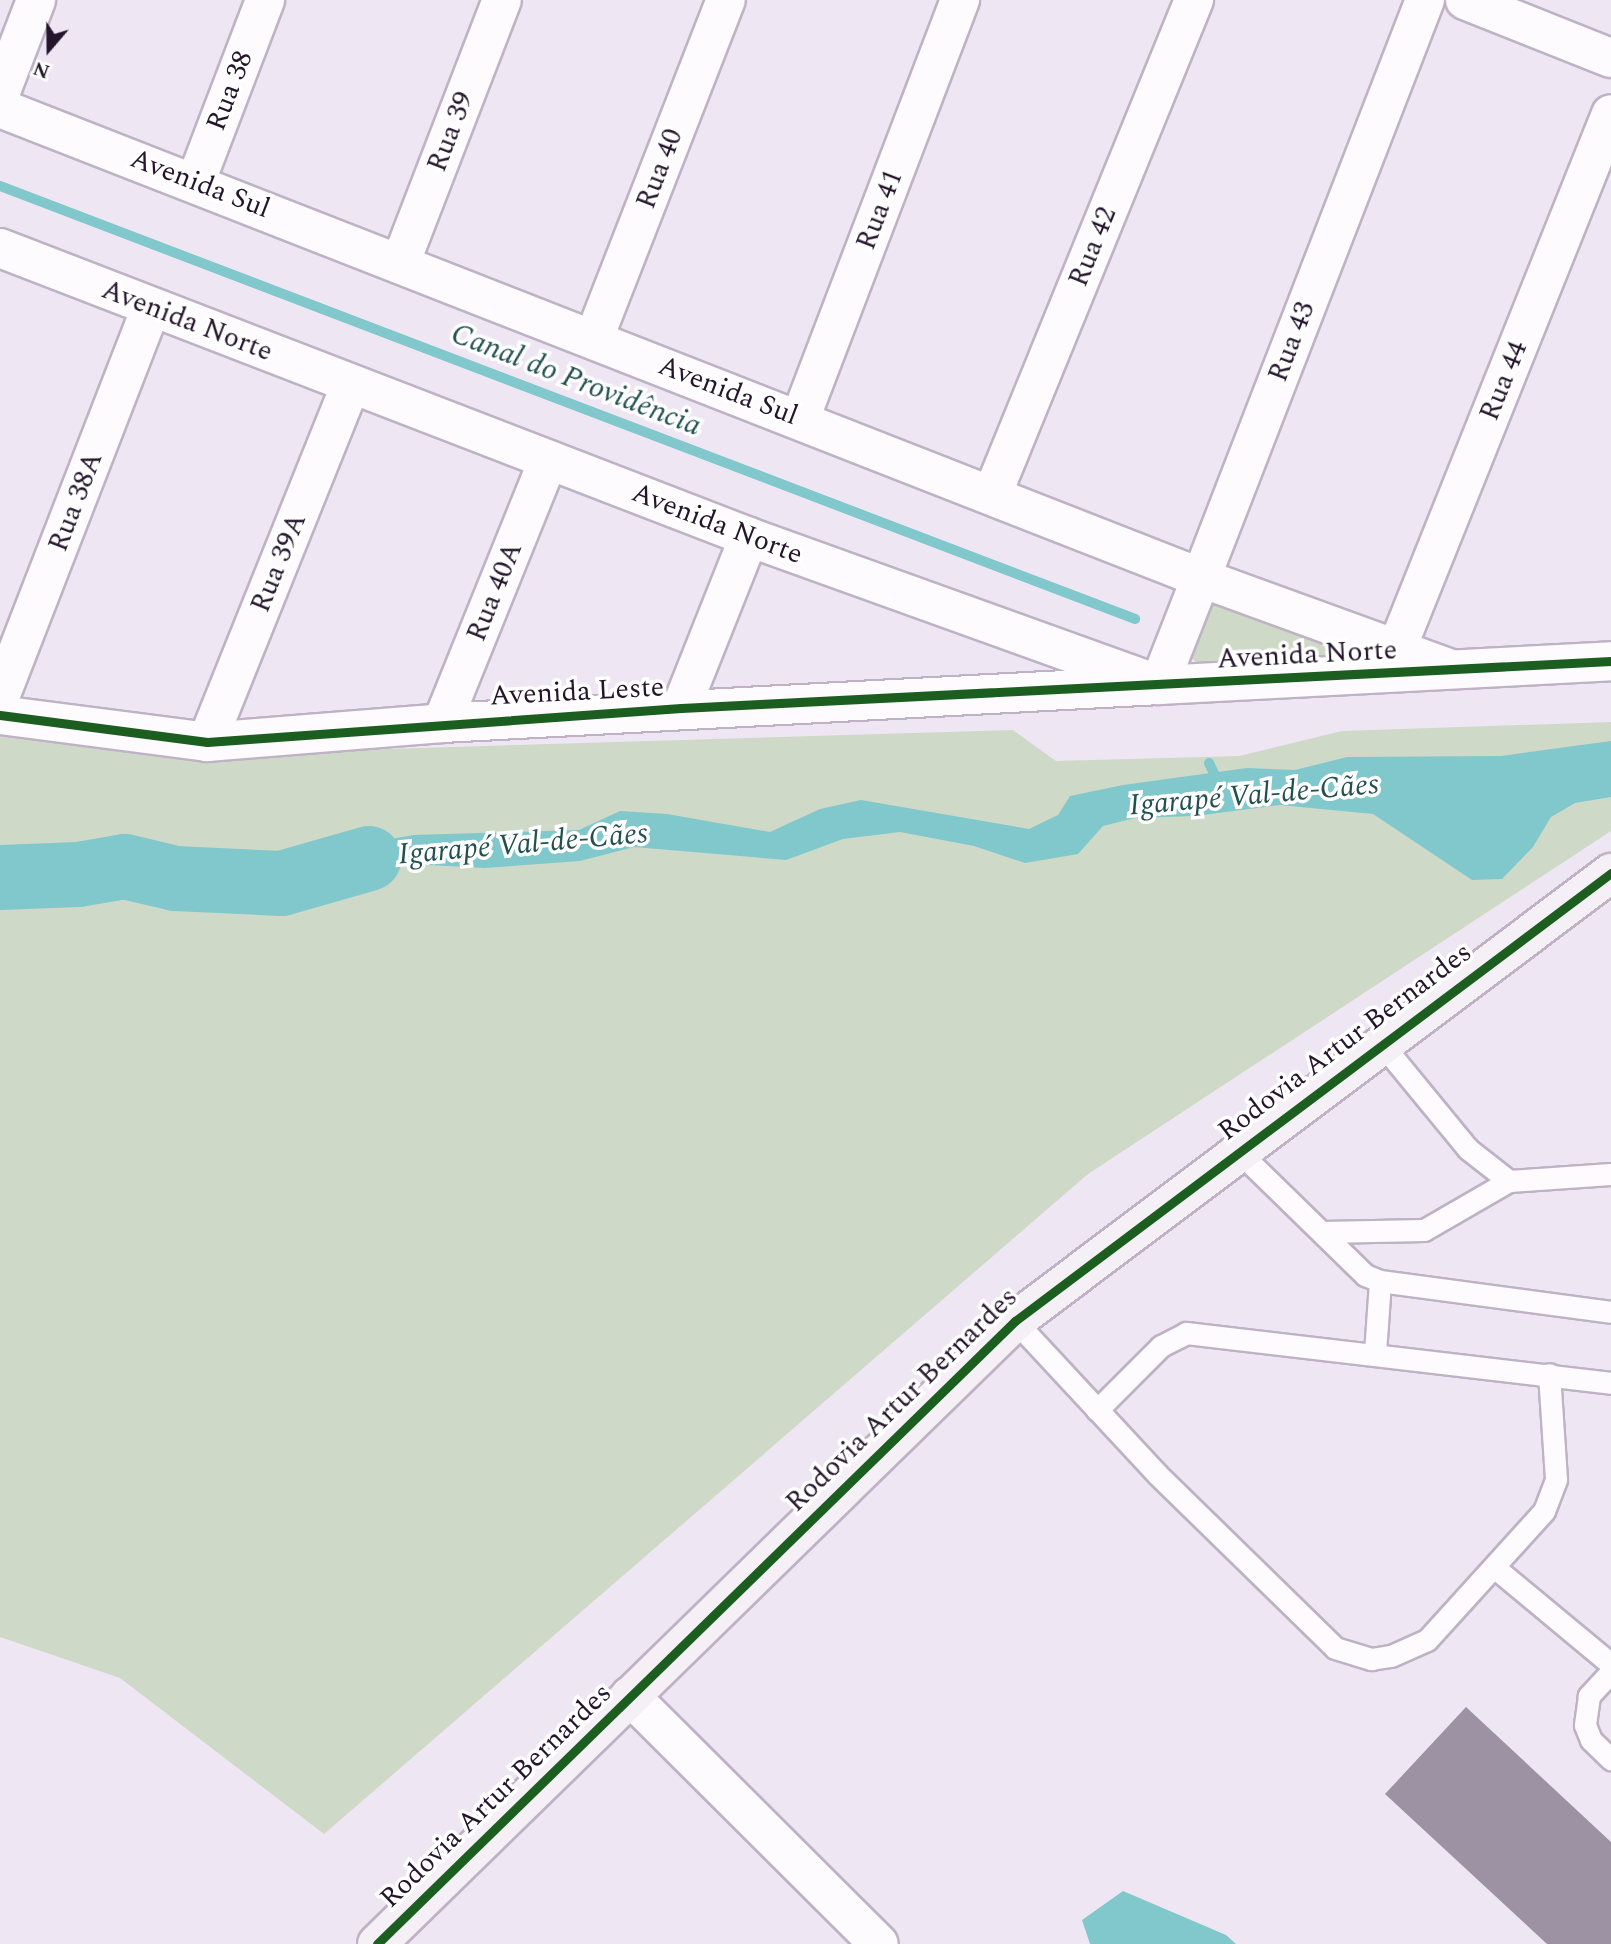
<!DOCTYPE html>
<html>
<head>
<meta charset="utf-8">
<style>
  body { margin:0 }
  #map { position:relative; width:1611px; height:1944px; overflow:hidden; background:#efe6f4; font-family:Spectral,serif }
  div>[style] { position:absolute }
  .green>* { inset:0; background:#cfd9c8 }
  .water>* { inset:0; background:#80c8cb }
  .stream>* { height:10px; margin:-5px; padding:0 5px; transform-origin:5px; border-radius:5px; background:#80c8cb }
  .river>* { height:65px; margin:-32.5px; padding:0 32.5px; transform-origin:32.5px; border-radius:32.5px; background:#80c8cb }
  .building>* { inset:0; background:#9d92a3 }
  .roads { filter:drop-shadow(2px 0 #beb2c4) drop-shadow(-2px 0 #beb2c4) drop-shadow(0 2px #beb2c4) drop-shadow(0 -2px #beb2c4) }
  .service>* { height:21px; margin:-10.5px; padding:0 10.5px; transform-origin:10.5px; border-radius:10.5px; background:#fdfbfd }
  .minor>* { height:38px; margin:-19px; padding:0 19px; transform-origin:19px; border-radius:19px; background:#fdfbfd }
  .tertiary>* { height:38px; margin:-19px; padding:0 19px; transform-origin:19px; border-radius:19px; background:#fdfbfd }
  .primary>* { height:38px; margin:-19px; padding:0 19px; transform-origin:19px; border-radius:19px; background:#f4f0f6 }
  .cycleway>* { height:9px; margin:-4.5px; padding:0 4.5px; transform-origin:4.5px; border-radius:4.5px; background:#1b5e20 }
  span { translate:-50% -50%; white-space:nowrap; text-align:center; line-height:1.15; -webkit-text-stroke:7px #fff; paint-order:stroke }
  .street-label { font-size:28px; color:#24152c }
  .water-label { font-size:30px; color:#21504f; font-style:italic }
  .north { position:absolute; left:14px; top:14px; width:70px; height:70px; -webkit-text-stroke:5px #fff; paint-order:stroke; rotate:200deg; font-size:19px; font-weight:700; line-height:28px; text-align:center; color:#24152c }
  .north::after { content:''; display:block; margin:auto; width:24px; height:32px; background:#24152c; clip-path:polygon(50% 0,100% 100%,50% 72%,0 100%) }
</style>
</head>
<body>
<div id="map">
  <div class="green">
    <i style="clip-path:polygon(1218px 600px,1353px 649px,1350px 657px,1200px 667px,1192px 658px,1211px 604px)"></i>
    <i style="clip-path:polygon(1611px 722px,1611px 831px,1088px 1174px,324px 1834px,120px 1678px,0 1637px,0 733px,151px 756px,1013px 730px,1056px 761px,1239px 756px,1342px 731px)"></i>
  </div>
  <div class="water">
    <i style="clip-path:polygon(1611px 741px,1611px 797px,1575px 803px,1551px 817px,1533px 847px,1502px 879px,1472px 880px,1373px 814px,1280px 805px,1195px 816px,1135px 818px,1103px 826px,1078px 854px,1025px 863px,974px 846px,900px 832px,843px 839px,786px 860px,634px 847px,580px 861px,485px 868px,409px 864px,281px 883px,340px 848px,414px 835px,579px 830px,620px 811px,667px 814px,770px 832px,820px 809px,861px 800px,1029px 829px,1058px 815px,1070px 796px,1123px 785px,1247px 768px,1295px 770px,1347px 757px,1501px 756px)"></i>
    <i style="clip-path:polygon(1123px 1891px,1226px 1935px,1236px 1944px,1090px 1944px,1082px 1920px)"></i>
  </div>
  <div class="stream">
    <i style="left:0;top:186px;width:1215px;rotate:20.88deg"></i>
    <i style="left:1209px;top:763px;width:25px;rotate:64deg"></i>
  </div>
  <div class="river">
    <i style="left:0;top:877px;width:78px;rotate:-2.2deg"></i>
    <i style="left:78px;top:874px;width:47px;rotate:-9.9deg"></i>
    <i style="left:124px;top:866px;width:52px;rotate:13.2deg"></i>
    <i style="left:175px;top:878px;width:106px;rotate:2.7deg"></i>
    <i style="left:281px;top:883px;width:91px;rotate:-16deg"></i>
  </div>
  <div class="building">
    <i style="clip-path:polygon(1466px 1707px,1611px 1842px,1611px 1944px,1547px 1944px,1385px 1794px)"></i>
  </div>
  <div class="roads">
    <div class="service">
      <i style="left:1381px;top:1043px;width:137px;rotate:50.6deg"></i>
      <i style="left:1468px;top:1149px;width:52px;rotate:38deg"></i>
      <i style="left:1237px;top:1150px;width:179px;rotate:44.3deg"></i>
      <i style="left:1365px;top:1275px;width:16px;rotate:22deg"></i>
      <i style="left:1380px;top:1281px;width:233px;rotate:7.6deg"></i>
      <i style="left:1322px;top:1232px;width:102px;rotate:-1.1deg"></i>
      <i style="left:1424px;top:1230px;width:98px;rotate:-30deg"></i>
      <i style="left:1509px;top:1181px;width:102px;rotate:-3.9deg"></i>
      <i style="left:1015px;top:1321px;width:209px;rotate:47.1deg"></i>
      <i style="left:1157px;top:1474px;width:249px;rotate:44.3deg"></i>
      <i style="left:1335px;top:1648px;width:38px;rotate:17deg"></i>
      <i style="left:1371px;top:1659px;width:20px;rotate:-9deg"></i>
      <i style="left:1391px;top:1656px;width:39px;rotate:-24deg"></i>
      <i style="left:1427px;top:1640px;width:174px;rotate:-47.8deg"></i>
      <i style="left:1544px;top:1511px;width:34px;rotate:-69deg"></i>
      <i style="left:1556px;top:1479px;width:105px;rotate:-93.8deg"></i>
      <i style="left:1375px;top:1353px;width:72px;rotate:-86deg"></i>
      <i style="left:1097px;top:1410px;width:91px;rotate:-45deg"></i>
      <i style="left:1161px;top:1346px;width:28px;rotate:-27deg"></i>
      <i style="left:1186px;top:1333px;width:428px;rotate:6.7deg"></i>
      <i style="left:1494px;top:1567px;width:152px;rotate:39.7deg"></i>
      <i style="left:1611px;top:1672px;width:33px;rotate:133deg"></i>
      <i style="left:1589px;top:1696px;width:29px;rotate:98deg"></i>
      <i style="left:1585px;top:1725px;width:16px;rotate:68deg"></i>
      <i style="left:1591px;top:1740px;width:28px;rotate:44deg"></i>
    </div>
    <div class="minor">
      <i style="left:1465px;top:0;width:157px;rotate:21.7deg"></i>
      <i style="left:0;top:94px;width:101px;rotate:-69deg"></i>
      <i style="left:196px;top:181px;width:194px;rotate:-69.1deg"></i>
      <i style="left:400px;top:264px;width:283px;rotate:-68.9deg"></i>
      <i style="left:594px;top:338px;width:363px;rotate:-68.7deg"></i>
      <i style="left:800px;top:419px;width:449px;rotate:-69.1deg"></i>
      <i style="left:992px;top:495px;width:535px;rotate:-67.8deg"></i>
      <i style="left:1201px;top:578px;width:620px;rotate:-68.82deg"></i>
      <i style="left:1397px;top:648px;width:575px;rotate:-68.16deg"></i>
      <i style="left:0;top:697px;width:417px;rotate:-68.8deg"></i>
      <i style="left:681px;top:708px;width:184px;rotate:-68.3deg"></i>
      <i style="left:0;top:715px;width:209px;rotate:7.4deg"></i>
      <i style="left:207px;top:742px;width:236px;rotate:-4.6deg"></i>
      <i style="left:442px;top:723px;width:718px;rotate:-3.03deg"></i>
      <i style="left:442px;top:723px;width:284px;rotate:-68deg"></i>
      <i style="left:207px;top:742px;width:386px;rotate:-68.1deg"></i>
      <i style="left:630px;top:1696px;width:351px;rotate:44.9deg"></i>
    </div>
    <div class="tertiary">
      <i style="left:0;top:108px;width:1290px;rotate:21.37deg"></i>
      <i style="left:1201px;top:578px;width:260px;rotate:20deg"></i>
      <i style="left:0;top:248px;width:803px;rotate:21.1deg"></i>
      <i style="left:749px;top:537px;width:436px;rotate:19.8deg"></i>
      <i style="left:1159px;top:685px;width:453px;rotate:-3deg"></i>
      <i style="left:1159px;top:685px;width:115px;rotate:-68.6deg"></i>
    </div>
    <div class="primary">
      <i style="left:377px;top:1944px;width:892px;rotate:-44.32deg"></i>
      <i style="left:1015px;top:1321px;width:746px;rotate:-36.93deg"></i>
    </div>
  </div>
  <div class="cycleway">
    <i style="left:0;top:715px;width:209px;rotate:7.4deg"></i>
    <i style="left:207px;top:742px;width:475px;rotate:-4.1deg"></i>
    <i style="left:681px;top:708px;width:931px;rotate:-2.89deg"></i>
    <i style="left:377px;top:1944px;width:892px;rotate:-44.32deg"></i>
    <i style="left:1015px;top:1321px;width:746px;rotate:-36.93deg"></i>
  </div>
  <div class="street-label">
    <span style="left:230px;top:91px;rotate:-69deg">Rua 38</span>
    <span style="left:451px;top:132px;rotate:-69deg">Rua 39</span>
    <span style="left:660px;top:169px;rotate:-69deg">Rua 40</span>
    <span style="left:200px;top:184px;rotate:21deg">Avenida Sul</span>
    <span style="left:880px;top:210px;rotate:-69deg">Rua 41</span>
    <span style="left:1093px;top:247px;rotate:-68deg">Rua 42</span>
    <span style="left:187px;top:321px;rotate:21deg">Avenida Norte</span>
    <span style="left:1292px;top:342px;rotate:-69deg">Rua 43</span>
    <span style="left:1504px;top:381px;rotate:-68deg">Rua 44</span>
    <span style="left:728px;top:391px;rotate:21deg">Avenida Sul</span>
    <span style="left:76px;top:502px;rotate:-69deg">Rua 38A</span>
    <span style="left:717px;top:524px;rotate:21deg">Avenida Norte</span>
    <span style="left:279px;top:563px;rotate:-68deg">Rua 39A</span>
    <span style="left:495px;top:592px;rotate:-68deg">Rua 40A</span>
    <span style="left:1307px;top:655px;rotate:-3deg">Avenida Norte</span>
    <span style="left:577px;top:692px;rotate:-3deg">Avenida Leste</span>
    <span style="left:1345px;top:1042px;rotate:-37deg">Rodovia Artur Bernardes</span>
    <span style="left:902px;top:1400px;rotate:-44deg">Rodovia Artur Bernardes</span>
    <span style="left:496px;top:1796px;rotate:-44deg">Rodovia Artur Bernardes</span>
  </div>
  <div class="water-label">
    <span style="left:576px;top:380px;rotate:21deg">Canal do Providência</span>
    <span style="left:1254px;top:795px;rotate:-5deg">Igarapé Val-de-Cães</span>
    <span style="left:523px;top:844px;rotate:-5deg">Igarapé Val-de-Cães</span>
  </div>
  <div class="north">N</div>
</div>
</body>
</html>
